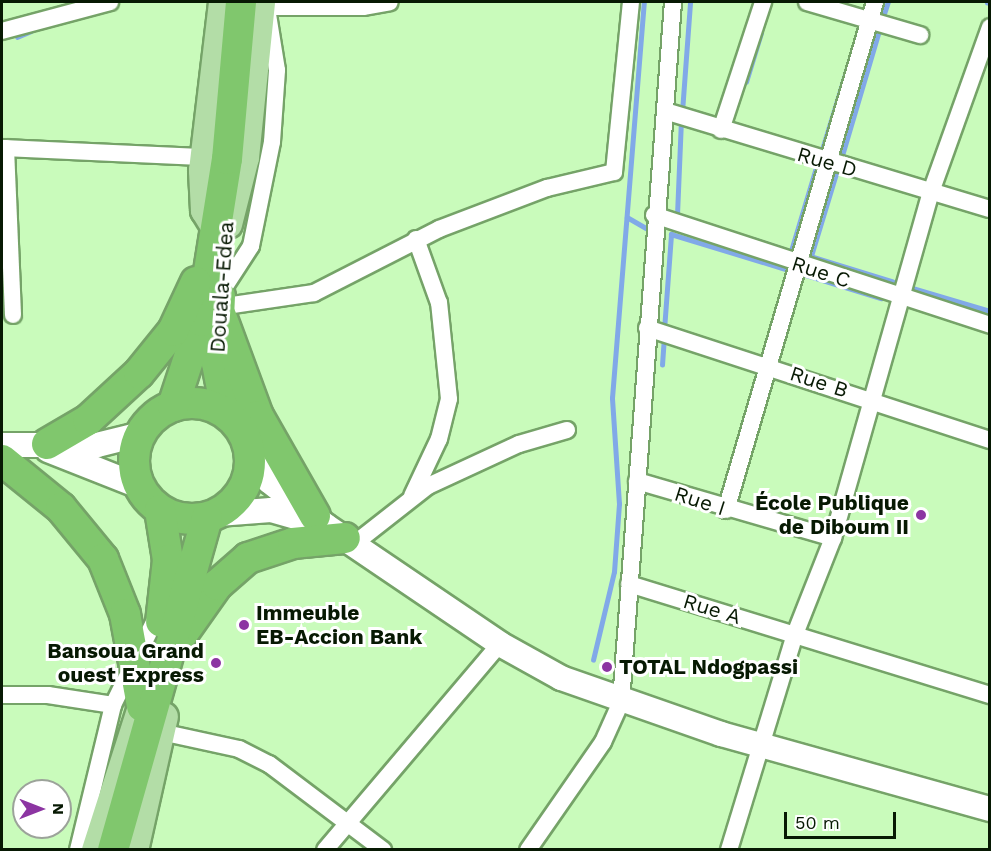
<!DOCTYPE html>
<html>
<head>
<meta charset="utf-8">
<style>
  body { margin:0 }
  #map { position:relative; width:991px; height:851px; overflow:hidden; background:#c9fbbb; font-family:"Work Sans",sans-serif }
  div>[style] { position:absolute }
  .stream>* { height:4.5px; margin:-2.25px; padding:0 2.25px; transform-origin:2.25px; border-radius:2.25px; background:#81a9e8 }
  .roads { filter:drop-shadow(2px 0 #75a368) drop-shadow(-2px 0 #75a368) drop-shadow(0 2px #75a368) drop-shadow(0 -2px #75a368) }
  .street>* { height:16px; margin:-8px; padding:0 8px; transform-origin:8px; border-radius:8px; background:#fff }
  .secondary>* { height:24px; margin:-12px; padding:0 12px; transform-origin:12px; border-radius:12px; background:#fff }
  .primary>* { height:27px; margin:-13.5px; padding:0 13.5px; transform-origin:13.5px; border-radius:13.5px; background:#b3dda7 }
  .highway>* { height:30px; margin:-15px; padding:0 15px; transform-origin:15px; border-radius:15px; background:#80c76d }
  .highway>.ring { margin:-15px; padding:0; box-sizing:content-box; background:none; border:30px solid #80c76d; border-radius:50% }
  .dots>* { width:16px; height:16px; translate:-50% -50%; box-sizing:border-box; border:3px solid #fff; border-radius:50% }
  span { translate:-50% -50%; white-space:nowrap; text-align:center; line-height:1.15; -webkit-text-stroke:6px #fff; paint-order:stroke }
  .street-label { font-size:21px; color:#071903 }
  .poi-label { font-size:21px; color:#071903; font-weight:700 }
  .right { translate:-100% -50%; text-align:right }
  .left { translate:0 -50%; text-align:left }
  .frame { position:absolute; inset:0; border:3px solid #071903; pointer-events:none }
  .north { position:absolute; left:12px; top:779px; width:60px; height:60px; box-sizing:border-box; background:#fff; border:2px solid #9ca39a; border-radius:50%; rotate:90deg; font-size:16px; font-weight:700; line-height:24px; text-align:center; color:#071903 }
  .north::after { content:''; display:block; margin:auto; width:21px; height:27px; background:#8c35a2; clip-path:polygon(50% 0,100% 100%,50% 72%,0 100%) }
  .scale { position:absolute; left:784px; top:812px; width:112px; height:27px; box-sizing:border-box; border:3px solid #071903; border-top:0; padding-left:8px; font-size:18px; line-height:21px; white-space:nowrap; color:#071903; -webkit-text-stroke:4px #fff; paint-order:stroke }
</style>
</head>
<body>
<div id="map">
  <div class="stream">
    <i style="left:987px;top:3px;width:1px;rotate:-90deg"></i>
    <i style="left:883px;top:17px;width:16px;rotate:-72deg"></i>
    <i style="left:17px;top:37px;width:15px;rotate:-23deg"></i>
    <i style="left:746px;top:82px;width:51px;rotate:-73deg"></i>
    <i style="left:682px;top:112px;width:110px;rotate:-85.8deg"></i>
    <i style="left:821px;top:153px;width:127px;rotate:-73deg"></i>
    <i style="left:841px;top:159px;width:134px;rotate:-73.5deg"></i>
    <i style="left:677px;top:215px;width:94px;rotate:-87.6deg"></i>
    <i style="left:627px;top:217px;width:22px;rotate:30deg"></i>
    <i style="left:753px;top:239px;width:40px;rotate:18deg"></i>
    <i style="left:791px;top:251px;width:94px;rotate:-73.3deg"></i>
    <i style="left:810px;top:256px;width:86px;rotate:17deg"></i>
    <i style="left:811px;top:256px;width:93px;rotate:-73.1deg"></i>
    <i style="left:800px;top:273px;width:85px;rotate:17.2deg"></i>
    <i style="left:909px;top:287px;width:84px;rotate:16.5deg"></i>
    <i style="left:664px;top:330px;width:96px;rotate:-85.8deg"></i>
    <i style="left:671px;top:234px;width:127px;rotate:17deg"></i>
    <i style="left:662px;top:365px;width:27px;rotate:-86deg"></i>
    <i style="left:593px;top:660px;width:90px;rotate:-76.6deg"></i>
    <i style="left:614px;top:572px;width:68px;rotate:-85.8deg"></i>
    <i style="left:619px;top:504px;width:106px;rotate:-93.8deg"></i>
    <i style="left:612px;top:398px;width:397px;rotate:-85.4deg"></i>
  </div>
  <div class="roads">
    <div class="street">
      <i style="left:807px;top:2px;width:118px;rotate:16.3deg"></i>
      <i style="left:269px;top:7px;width:94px"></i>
      <i style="left:363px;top:7px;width:27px;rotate:-10deg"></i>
      <i style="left:2px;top:31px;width:112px;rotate:-15deg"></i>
      <i style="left:665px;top:111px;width:339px;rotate:16.8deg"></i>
      <i style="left:721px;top:130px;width:135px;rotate:-71.8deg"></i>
      <i style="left:2px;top:148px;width:202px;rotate:2.6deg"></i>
      <i style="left:6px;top:148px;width:167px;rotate:87.6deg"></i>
      <i style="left:654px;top:215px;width:354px;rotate:18.1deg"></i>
      <i style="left:220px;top:294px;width:57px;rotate:-57.1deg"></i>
      <i style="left:251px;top:246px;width:106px;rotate:-78.6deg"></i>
      <i style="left:272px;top:142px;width:72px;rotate:-86deg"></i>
      <i style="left:277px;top:70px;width:69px;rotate:-99.2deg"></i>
      <i style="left:219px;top:307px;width:96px;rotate:-8.4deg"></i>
      <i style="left:314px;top:293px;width:140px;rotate:-27.1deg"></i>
      <i style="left:439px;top:229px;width:116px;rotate:-20.8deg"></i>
      <i style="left:547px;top:188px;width:69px;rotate:-13.4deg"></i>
      <i style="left:614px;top:172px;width:171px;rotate:-84.3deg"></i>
      <i style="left:647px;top:328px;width:361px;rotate:18.1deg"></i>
      <i style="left:637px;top:481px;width:204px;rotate:16.2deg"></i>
      <i style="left:412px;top:496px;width:63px;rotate:-64.7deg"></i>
      <i style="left:439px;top:439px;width:41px;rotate:-76deg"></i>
      <i style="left:449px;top:399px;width:97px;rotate:-95.9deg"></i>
      <i style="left:439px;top:303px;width:68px;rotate:-109.8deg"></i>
      <i style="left:726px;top:510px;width:529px;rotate:-73.65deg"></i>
      <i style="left:354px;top:544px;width:94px;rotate:-38.1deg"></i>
      <i style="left:428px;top:486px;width:100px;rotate:-24.8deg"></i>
      <i style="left:519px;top:444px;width:50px;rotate:-16.3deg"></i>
      <i style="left:629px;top:584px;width:378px;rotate:17.1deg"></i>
      <i style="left:2px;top:695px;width:46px"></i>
      <i style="left:48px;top:695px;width:66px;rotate:8.7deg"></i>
      <i style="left:161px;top:732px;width:80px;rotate:12.3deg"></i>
      <i style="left:239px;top:749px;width:34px;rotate:27deg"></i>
      <i style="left:269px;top:764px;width:143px;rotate:37deg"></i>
      <i style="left:78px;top:850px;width:149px;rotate:-76.4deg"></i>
      <i style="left:113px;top:705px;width:104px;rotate:-63.7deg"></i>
      <i style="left:325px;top:850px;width:270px;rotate:-49.7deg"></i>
      <i style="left:528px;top:850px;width:131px;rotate:-55.2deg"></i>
      <i style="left:603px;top:742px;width:44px;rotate:-65.8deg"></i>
      <i style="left:621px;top:702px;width:702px;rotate:-85.75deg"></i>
      <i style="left:729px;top:850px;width:226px;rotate:-73deg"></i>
      <i style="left:795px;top:634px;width:103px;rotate:-68.4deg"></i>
      <i style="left:833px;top:538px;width:360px;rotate:-74.2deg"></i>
      <i style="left:931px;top:192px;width:175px;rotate:-70.3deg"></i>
    </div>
    <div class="secondary">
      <i style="left:2px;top:445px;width:95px"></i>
      <i style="left:97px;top:445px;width:45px;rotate:-14deg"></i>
      <i style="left:48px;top:450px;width:98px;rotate:21.6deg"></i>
      <i style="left:251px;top:456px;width:31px;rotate:54deg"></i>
      <i style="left:269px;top:481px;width:73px;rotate:38.3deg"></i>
      <i style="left:326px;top:526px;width:210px;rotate:34.1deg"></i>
      <i style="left:500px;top:644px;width:70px;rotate:29.1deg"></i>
      <i style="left:561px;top:678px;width:170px;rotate:19.3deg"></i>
      <i style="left:721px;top:734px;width:279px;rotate:15.6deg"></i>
      <i style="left:218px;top:514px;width:53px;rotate:-4.3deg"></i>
      <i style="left:271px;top:510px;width:41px;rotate:15.8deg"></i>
    </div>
    <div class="primary">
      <i style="left:228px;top:224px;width:69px;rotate:-75.8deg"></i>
      <i style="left:245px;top:157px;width:156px;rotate:-84.1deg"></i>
      <i style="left:214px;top:226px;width:19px;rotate:-122deg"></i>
      <i style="left:204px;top:210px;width:40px;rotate:-92.9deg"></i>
      <i style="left:202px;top:170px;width:169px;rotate:-83.2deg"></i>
      <i style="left:95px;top:850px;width:144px;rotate:-72.2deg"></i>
      <i style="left:134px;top:850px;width:137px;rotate:-77.4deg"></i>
    </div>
    <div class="highway">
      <i style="left:220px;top:296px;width:67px;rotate:92.6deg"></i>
      <i style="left:217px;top:363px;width:52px;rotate:78.9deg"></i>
      <i style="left:221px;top:316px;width:107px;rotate:69.7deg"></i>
      <i style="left:258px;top:416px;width:115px;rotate:60.3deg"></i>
      <i class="ring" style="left:134px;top:403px;width:86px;height:86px"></i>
      <i style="left:173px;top:406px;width:89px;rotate:-71.8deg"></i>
      <i style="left:201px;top:321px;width:164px;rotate:-80.9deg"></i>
      <i style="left:227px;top:159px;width:158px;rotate:-84.9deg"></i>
      <i style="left:47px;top:444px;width:48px;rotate:-30.3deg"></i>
      <i style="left:88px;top:420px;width:69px;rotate:-42.7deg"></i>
      <i style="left:139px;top:373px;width:54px;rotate:-51deg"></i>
      <i style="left:173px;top:331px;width:54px;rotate:-64.9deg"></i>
      <i style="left:2px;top:460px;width:76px;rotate:39.1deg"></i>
      <i style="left:61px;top:508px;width:66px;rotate:50.5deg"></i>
      <i style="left:103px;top:559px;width:59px;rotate:68.2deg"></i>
      <i style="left:125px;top:614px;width:94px;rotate:79.5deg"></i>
      <i style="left:160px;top:510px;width:51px;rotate:80.9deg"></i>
      <i style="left:168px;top:560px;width:62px;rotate:96.4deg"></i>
      <i style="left:183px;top:633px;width:59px;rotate:-54.7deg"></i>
      <i style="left:217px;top:585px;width:41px;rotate:-41.1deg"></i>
      <i style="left:248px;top:558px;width:47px;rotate:-18.4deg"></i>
      <i style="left:293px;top:543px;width:52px;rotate:-5.5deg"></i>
      <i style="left:113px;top:850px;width:345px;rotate:-74.2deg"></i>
    </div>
  </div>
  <div class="dots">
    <i style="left:921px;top:515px;background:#8c35a2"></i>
    <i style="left:244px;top:625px;background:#8c35a2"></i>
    <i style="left:216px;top:663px;background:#8c35a2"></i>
    <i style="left:607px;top:667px;background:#8c35a2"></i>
  </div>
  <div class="street-label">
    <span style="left:827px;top:162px;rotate:16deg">Rue D</span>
    <span style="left:821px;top:272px;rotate:18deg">Rue C</span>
    <span style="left:222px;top:287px;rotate:-86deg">Douala-Edea</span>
    <span style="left:819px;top:382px;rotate:18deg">Rue B</span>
    <span style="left:700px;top:501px;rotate:18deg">Rue I</span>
    <span style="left:712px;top:609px;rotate:17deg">Rue A</span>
  </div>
  <div class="poi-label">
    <span class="right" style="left:909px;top:515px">École Publique<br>de Diboum II</span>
    <span class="left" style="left:256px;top:625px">Immeuble<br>EB-Accion Bank</span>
    <span class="right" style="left:204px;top:663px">Bansoua Grand<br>ouest Express</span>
    <span class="left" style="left:619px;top:667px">TOTAL Ndogpassi</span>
  </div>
  <div class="frame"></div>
  <div class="north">N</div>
  <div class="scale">50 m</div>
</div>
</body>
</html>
